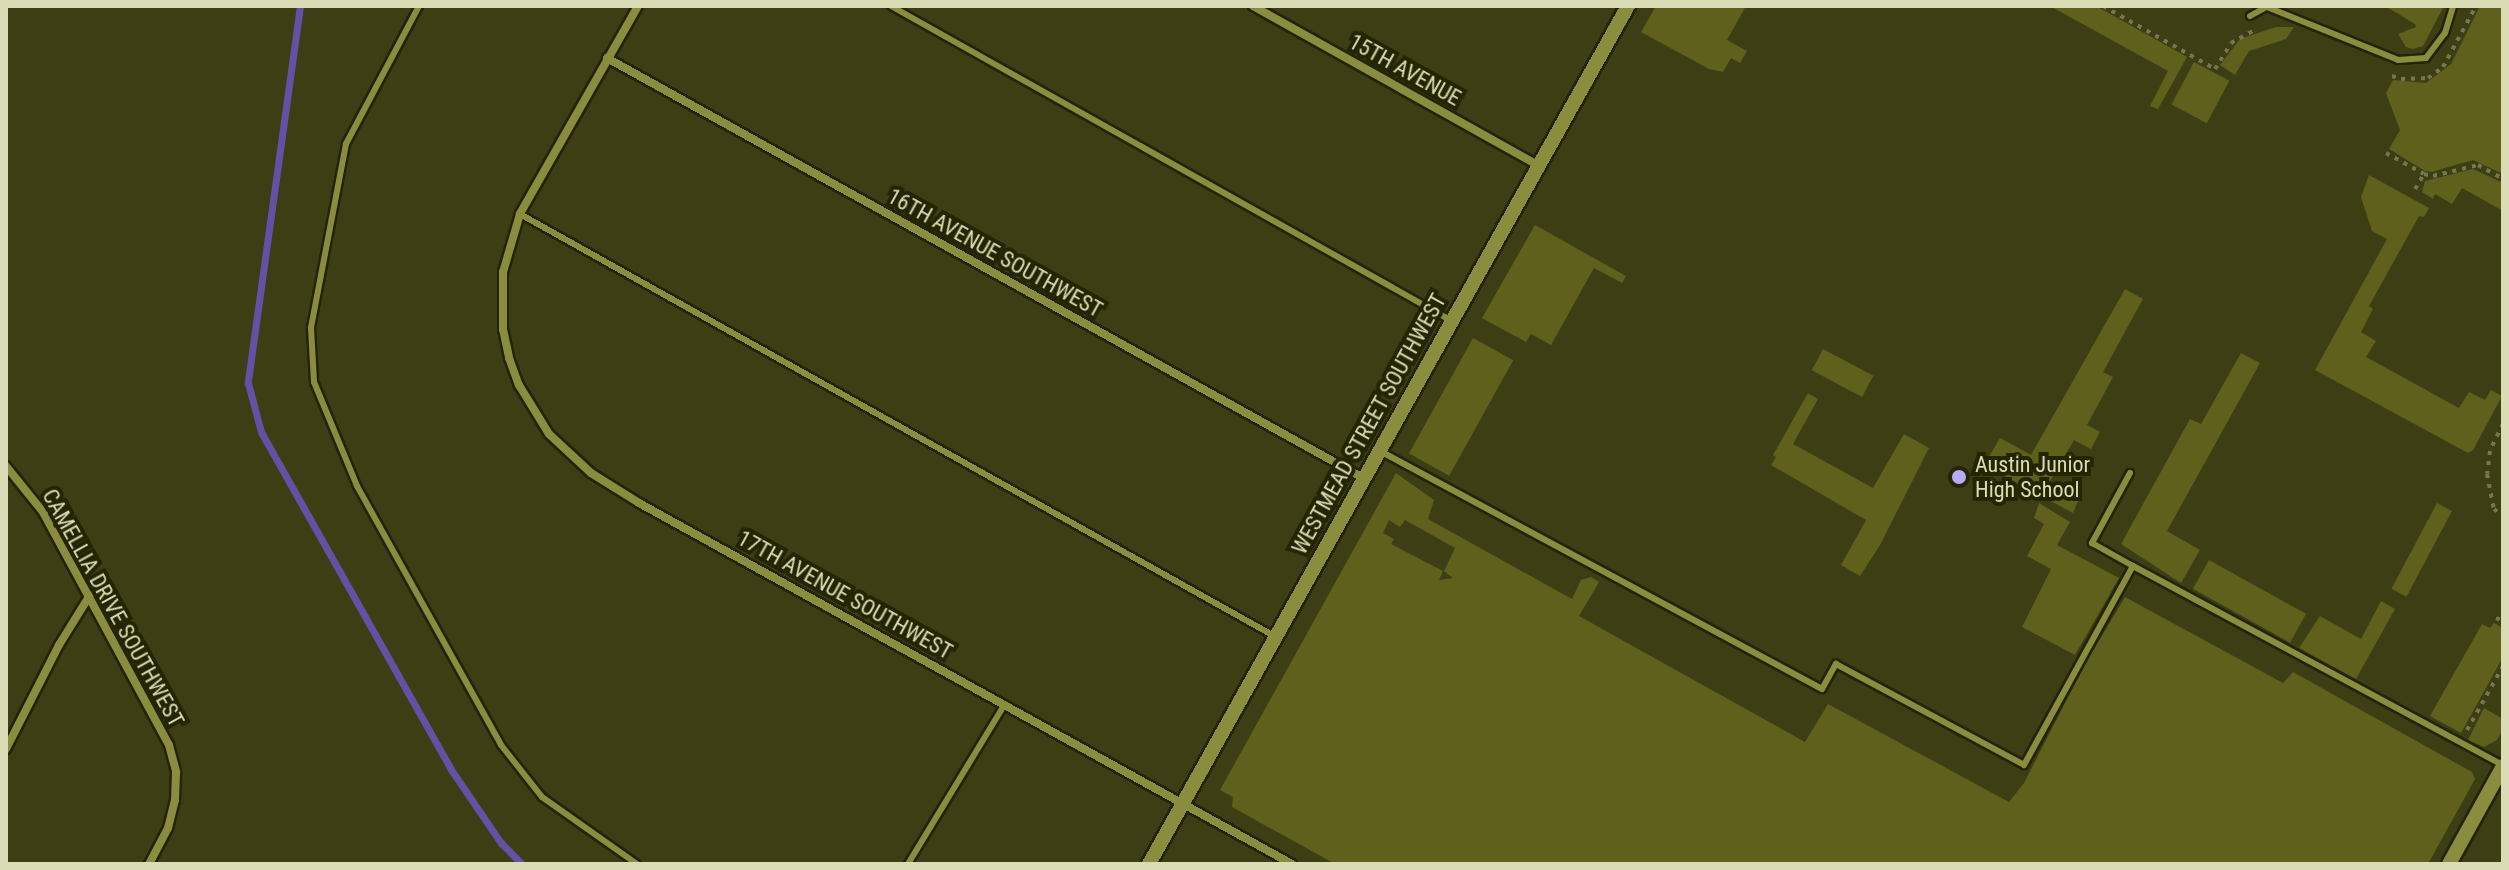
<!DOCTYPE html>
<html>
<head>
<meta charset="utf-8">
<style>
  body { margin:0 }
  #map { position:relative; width:2509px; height:870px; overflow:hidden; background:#3d3e14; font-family:"Roboto Condensed",sans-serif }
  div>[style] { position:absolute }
  .green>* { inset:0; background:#5e601c; transform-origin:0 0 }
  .stream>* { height:7px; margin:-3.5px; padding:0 3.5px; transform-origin:3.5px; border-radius:3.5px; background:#6351a6 }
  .path>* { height:4px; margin-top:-2px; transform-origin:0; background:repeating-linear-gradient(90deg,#76774e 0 4px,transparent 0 10px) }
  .roads { filter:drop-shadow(2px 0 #23240b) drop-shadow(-2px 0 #23240b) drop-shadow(0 2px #23240b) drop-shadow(0 -2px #23240b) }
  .service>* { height:6px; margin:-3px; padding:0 3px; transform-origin:3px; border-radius:3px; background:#8b8d3e }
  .minor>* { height:8px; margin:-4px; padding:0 4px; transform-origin:4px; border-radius:4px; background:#8b8d3e }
  .tertiary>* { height:14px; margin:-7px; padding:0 7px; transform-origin:7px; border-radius:7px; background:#8b8d3e }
  .dots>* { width:22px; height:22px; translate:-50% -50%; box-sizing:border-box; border:4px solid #242503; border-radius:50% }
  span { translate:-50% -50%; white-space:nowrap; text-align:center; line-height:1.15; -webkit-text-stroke:8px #242503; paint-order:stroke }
  .street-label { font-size:22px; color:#d9dcb5 }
  .poi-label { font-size:22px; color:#d9dcb5 }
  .left { translate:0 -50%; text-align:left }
  .frame { position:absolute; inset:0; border:8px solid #d9dcb5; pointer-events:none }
</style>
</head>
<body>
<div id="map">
  <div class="green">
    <i style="clip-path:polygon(1656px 6px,1746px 6px,1727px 40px,1747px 51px,1740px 63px,1731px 58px,1723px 72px,1709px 69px,1641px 32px)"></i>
    <i style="clip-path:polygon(2050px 6px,2096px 6px,2187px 57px,2158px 109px,2150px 106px,2168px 71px)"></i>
    <i style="clip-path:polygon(2385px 6px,2444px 6px,2423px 46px,2413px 49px,2406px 47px,2398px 34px,2416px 27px,2415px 24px)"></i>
    <i style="clip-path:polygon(2480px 6px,2503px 6px,2503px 174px,2473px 160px,2431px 172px,2425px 171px,2389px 149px,2400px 130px,2386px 93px,2393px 80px,2426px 83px,2451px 64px)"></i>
    <i style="clip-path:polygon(2276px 27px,2294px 27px,2286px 39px,2249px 51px,2235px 75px,2220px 65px,2240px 39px)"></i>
    <i style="left:2194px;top:62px;width:40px;height:48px;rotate:28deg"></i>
    <i style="clip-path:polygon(2473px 169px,2503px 183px,2503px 211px,2462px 188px,2452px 204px,2435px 194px,2433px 199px,2422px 192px,2425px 181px)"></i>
    <i style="clip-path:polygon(2369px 175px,2429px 208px,2424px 217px,2419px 216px,2369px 306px,2373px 309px,2361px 332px,2376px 341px,2366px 357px,2459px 408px,2469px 392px,2485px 400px,2491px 390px,2502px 396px,2473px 450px,2468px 453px,2315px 370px,2387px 239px,2372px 231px,2361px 197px)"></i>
    <i style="clip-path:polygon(1535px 225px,1626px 276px,1622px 283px,1594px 268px,1551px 345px,1531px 334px,1526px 342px,1482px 318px)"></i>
    <i style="clip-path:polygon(2125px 289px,2143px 299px,2103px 372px,2113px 377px,2087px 425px,2100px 432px,2091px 449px,2074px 440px,2048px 485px,2078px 501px,2073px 513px,1984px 465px,2000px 438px,2031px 455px)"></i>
    <i style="left:1473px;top:338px;width:46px;height:132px;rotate:29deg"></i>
    <i style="left:1823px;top:349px;width:57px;height:24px;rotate:28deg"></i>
    <i style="clip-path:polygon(2241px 353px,2260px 363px,2167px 531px,2200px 550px,2181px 583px,2121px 544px,2190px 419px,2201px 424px)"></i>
    <i style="clip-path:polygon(1808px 393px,1818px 399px,1793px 444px,1873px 488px,1904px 434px,1929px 448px,1880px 545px,1860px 576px,1841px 565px,1866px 520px,1771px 465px,1776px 457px,1773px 455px)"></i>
    <i style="clip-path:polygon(evenodd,1396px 473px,1434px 500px,1428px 519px,1572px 599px,1581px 580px,1591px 577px,1599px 582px,1579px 616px,1805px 742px,1828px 704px,2009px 802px,2024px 783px,2085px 664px,2125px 597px,2283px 683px,2293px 672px,2472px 772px,2475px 779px,2428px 864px,1335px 864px,1232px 807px,1233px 797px,1220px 790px,1396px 473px,1389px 520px,1400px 527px,1405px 520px,1455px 548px,1444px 571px,1453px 578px,1439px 580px,1443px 571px,1391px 544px,1394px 539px,1383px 533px,1389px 520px)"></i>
    <i style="clip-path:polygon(2039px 503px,2070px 522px,2057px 545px,2119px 578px,2075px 655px,2022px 627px,2051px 569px,2027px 556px,2044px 524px,2034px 518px)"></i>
    <i style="left:2437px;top:503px;width:17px;height:97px;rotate:28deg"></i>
    <i style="left:2209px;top:560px;width:111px;height:33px;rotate:29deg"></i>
    <i style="clip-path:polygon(2381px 601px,2395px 609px,2356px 679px,2299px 648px,2320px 616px,2361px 639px)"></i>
    <i style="clip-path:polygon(2494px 623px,2503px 628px,2503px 657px,2461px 733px,2430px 716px,2482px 624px,2490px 628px)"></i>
    <i style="clip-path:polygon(2484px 708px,2503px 719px,2503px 729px,2497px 740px,2484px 747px,2468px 740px)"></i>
  </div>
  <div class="stream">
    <i style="left:300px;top:6px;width:381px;rotate:97.9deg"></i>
    <i style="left:248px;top:383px;width:51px;rotate:75.1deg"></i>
    <i style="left:261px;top:432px;width:386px;rotate:60.6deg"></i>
    <i style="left:450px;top:768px;width:91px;rotate:55.8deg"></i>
    <i style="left:501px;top:843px;width:30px;rotate:45deg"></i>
  </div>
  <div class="path">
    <i style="left:2103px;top:6px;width:129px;rotate:29.4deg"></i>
    <i style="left:2215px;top:69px;width:31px;rotate:-58deg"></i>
    <i style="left:2231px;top:43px;width:25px;rotate:-29deg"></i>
    <i style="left:2392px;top:76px;width:9px;rotate:18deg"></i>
    <i style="left:2401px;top:79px;width:27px;rotate:-2deg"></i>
    <i style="left:2428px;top:78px;width:19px;rotate:-36deg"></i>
    <i style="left:2443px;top:67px;width:69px;rotate:-61.6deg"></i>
    <i style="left:2386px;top:153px;width:43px;rotate:28.9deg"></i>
    <i style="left:2424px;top:174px;width:9px;rotate:13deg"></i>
    <i style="left:2433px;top:176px;width:46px;rotate:-13.7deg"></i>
    <i style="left:2478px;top:165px;width:29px;rotate:29deg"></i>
    <i style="left:2415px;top:189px;width:17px;rotate:-59deg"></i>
    <i style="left:2503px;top:424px;width:30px;rotate:116deg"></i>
    <i style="left:2490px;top:451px;width:23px;rotate:97deg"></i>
    <i style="left:2487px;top:474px;width:36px;rotate:79deg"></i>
    <i style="left:2494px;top:509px;width:11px;rotate:38deg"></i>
    <i style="left:2496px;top:618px;width:8px;rotate:23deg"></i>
    <i style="left:2467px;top:730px;width:73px;rotate:-60.6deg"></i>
  </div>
  <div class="roads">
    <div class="service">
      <i style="left:419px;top:6px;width:156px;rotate:117.9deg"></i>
      <i style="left:346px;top:144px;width:187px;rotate:100.8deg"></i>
      <i style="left:311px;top:328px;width:54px;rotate:86.8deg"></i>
      <i style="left:314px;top:382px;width:113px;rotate:67.5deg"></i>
      <i style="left:357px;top:486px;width:296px;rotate:60.9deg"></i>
      <i style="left:501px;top:745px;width:66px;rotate:51.7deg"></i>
      <i style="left:542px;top:797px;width:116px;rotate:35.2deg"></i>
      <i style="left:891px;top:6px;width:643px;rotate:29.31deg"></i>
      <i style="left:2267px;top:7px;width:141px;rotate:22deg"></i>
      <i style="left:2398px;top:60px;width:28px;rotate:-4deg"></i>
      <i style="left:2426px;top:58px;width:31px;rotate:-53deg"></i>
      <i style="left:2445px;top:33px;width:28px;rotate:-73deg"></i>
      <i style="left:2250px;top:16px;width:21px;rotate:-29deg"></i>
      <i style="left:520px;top:214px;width:864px;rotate:29.23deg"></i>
      <i style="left:1380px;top:451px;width:502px;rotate:28.3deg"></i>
      <i style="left:1822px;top:689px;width:29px;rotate:-61deg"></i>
      <i style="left:1836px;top:664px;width:213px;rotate:28.2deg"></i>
      <i style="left:2024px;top:765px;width:227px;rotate:-61.3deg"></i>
      <i style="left:2133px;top:566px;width:420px;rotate:28.3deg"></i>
      <i style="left:2130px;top:473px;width:80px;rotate:118.5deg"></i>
      <i style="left:2092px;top:543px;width:47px;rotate:29.3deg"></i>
      <i style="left:908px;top:864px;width:187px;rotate:-58.8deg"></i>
    </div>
    <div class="minor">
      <i style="left:638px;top:6px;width:239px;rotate:119.6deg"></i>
      <i style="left:520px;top:214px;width:60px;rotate:106.3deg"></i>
      <i style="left:503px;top:272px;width:57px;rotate:90deg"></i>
      <i style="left:503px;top:329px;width:30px;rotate:78deg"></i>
      <i style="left:509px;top:358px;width:29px;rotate:70deg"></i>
      <i style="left:519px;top:385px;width:57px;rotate:58.5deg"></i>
      <i style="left:549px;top:434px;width:57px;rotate:42.9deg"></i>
      <i style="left:591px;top:473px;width:57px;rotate:32deg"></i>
      <i style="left:639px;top:503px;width:746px;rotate:28.94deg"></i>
      <i style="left:1253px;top:6px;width:328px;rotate:29.2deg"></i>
      <i style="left:607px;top:58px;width:867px;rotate:29.05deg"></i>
      <i style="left:6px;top:466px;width:59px;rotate:51.2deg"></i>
      <i style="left:43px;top:512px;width:265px;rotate:61.6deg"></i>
      <i style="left:169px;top:745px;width:28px;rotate:75deg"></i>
      <i style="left:176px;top:772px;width:28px;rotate:92deg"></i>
      <i style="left:175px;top:800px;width:29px;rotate:104deg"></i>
      <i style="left:168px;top:828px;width:41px;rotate:117.8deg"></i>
      <i style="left:6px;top:749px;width:117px;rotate:-63deg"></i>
      <i style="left:59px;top:645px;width:59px;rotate:-58.2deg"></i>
    </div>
    <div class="tertiary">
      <i style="left:1149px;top:864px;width:983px;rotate:-60.83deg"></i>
      <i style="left:2449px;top:864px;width:112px;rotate:-61.1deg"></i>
    </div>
  </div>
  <div class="dots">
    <i style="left:1959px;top:477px;background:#b7abf8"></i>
  </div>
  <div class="street-label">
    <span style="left:1405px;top:70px;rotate:29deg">15TH AVENUE</span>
    <span style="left:995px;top:253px;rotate:29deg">16TH AVENUE SOUTHWEST</span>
    <span style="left:1369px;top:424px;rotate:-61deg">WESTMEAD STREET SOUTHWEST</span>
    <span style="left:845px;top:595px;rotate:29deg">17TH AVENUE SOUTHWEST</span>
    <span style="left:113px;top:608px;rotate:61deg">CAMELLIA DRIVE SOUTHWEST</span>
  </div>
  <div class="poi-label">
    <span class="left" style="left:1975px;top:477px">Austin Junior<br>High School</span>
  </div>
  <div class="frame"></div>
</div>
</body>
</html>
